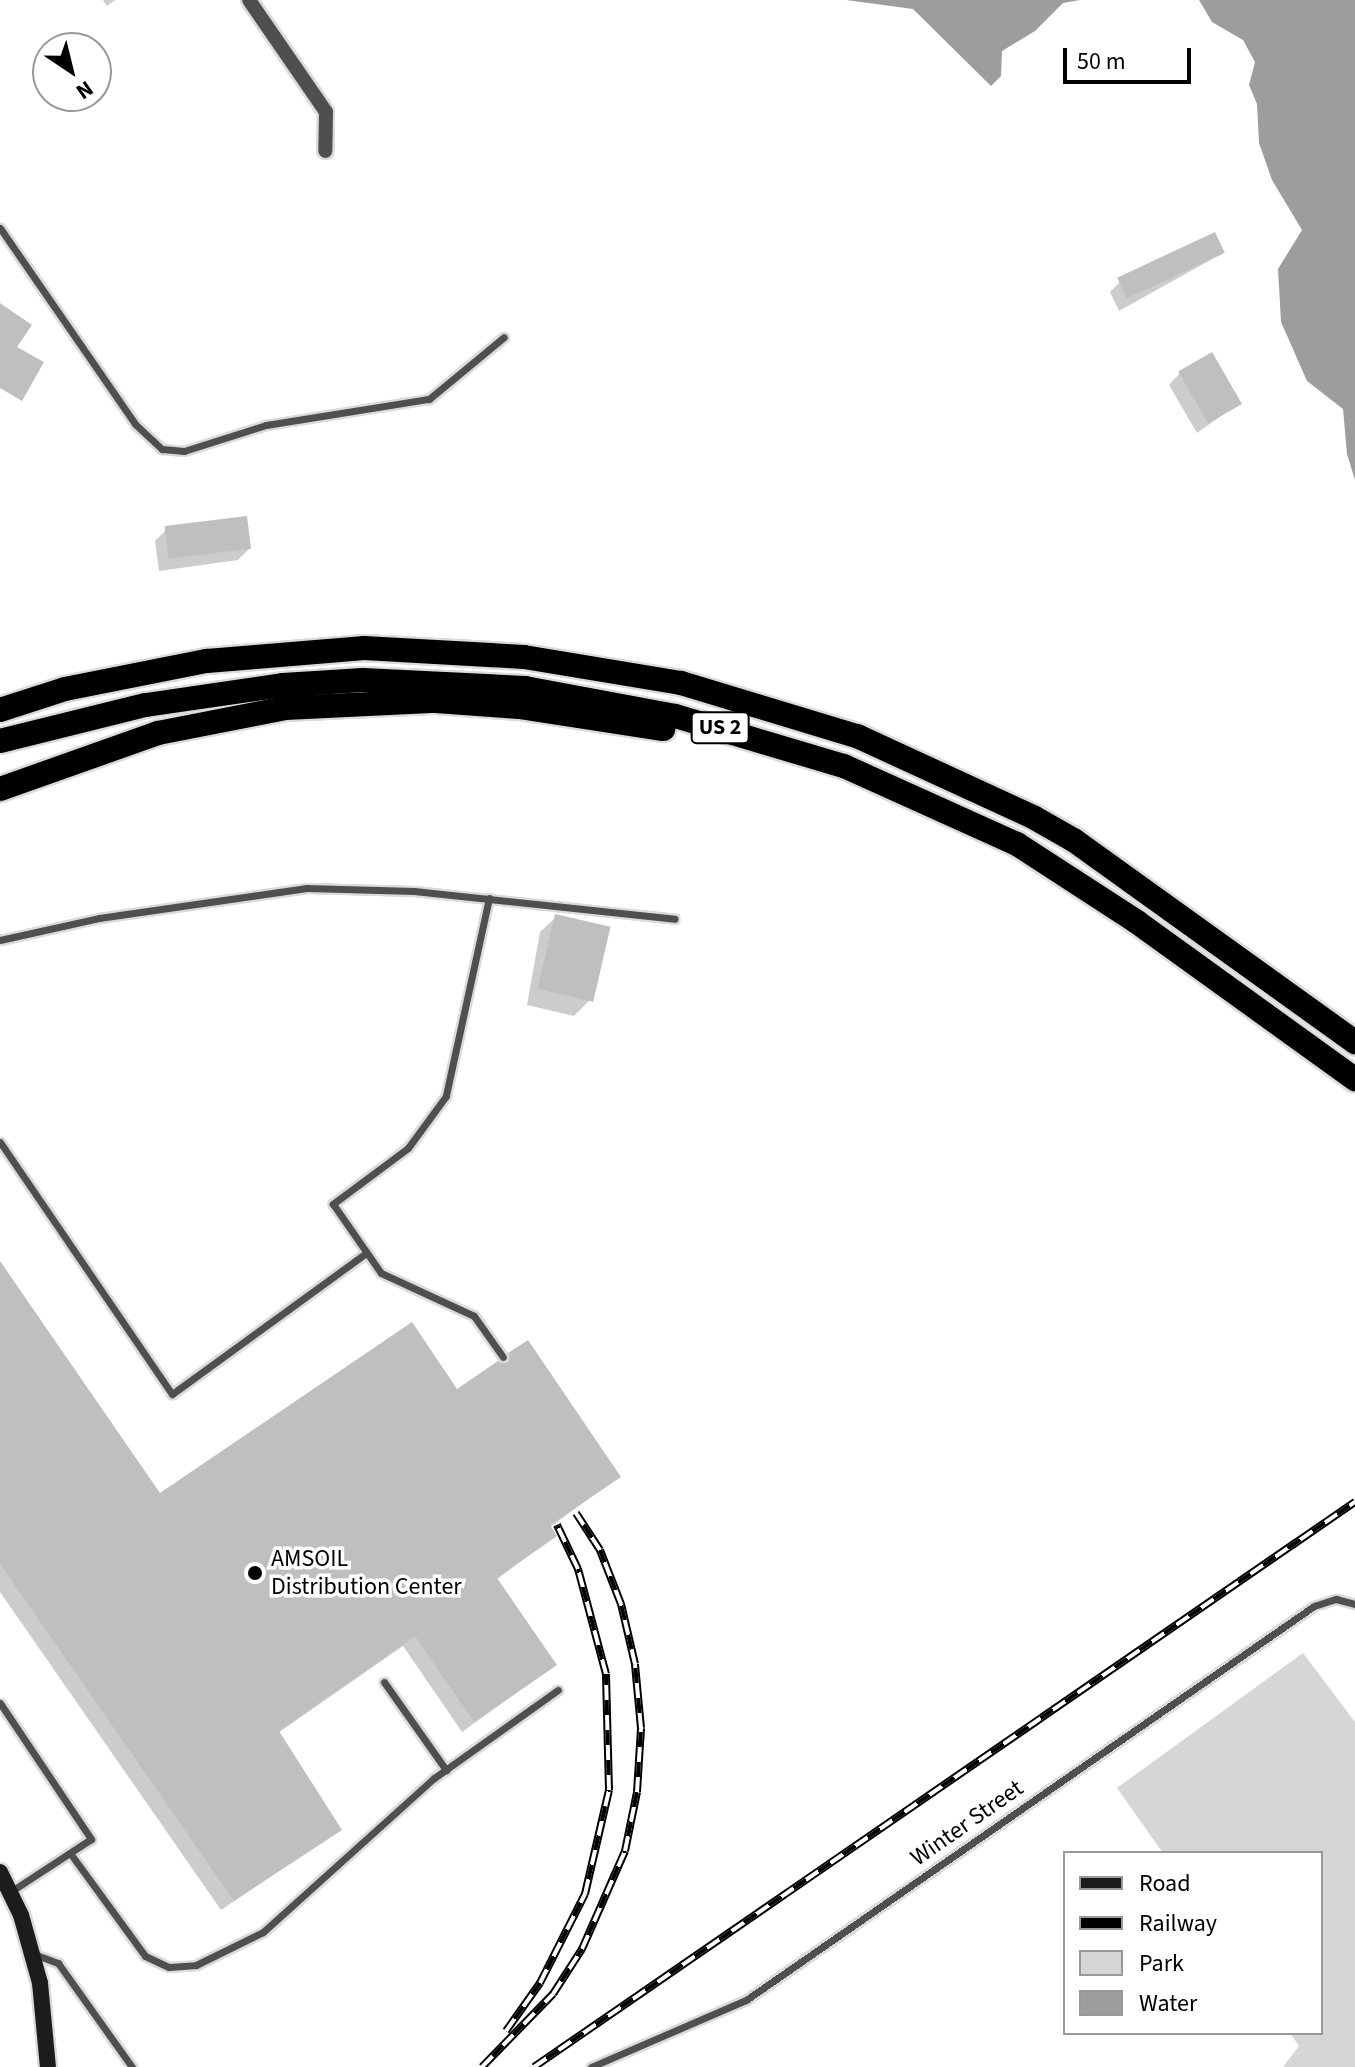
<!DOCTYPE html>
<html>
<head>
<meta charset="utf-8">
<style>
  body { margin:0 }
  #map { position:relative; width:1355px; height:2067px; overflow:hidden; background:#fff; font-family:"Source Sans 3",sans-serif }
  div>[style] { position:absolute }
  .green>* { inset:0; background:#d6d6d6 }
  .water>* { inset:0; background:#9d9d9d }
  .shadow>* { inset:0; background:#0003 }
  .building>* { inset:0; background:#bfbfbf; transform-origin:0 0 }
  .roads { filter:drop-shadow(2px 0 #dbdbdb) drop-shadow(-2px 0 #dbdbdb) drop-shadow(0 2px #dbdbdb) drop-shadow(0 -2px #dbdbdb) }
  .lane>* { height:7px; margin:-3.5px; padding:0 3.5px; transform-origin:3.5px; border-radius:3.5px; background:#4f4f4f }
  .street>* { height:14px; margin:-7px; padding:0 7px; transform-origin:7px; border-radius:7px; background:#4f4f4f }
  .secondary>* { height:16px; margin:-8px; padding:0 8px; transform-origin:8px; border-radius:8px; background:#1c1c1c }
  .highway>* { height:24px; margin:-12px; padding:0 12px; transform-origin:12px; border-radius:12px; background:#000 }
  .rail>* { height:8px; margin-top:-4px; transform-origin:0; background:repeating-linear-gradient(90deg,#fff 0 15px,#000 0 30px); box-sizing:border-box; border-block:2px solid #000 }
  .dots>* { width:22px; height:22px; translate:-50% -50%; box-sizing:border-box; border:4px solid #fff; border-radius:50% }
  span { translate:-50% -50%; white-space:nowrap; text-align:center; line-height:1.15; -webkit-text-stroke:7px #fff; paint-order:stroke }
  .shield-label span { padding:2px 6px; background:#fff; border:2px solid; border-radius:6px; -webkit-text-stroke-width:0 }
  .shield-label { font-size:22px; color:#000; font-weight:700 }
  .poi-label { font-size:24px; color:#000 }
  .left { translate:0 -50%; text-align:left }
  .street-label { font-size:24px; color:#000 }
  .legend { position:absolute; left:1063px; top:1851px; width:260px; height:184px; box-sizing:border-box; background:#fff; border:2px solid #999; margin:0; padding:10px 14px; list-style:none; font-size:24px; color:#000 }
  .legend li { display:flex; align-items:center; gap:16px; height:40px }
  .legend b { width:40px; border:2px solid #999 }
  .north { position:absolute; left:32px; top:32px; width:80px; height:80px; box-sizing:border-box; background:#fff; border:2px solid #999; border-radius:50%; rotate:145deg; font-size:22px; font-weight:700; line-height:32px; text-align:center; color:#000 }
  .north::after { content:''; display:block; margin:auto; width:28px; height:36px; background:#000; clip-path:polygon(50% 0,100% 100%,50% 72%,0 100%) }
  .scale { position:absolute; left:1063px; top:48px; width:128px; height:36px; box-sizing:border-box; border:4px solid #000; border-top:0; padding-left:10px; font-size:24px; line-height:28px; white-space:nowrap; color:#000; -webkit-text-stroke:6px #fff; paint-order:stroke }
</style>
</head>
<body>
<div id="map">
  <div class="green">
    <i style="clip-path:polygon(1303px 1653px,1355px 1722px,1355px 2067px,1283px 2067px,1299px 2046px,1290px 2033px,1321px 2033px,1321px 1853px,1163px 1853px,1117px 1788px)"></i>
  </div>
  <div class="water">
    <i style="clip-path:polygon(846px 0,1080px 0,1063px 3px,1035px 31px,1002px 51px,1001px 76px,991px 86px,913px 9px)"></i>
    <i style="clip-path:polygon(1199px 0,1355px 0,1355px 480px,1347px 454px,1343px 409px,1307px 381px,1281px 322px,1278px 269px,1302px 230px,1272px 180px,1259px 143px,1257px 104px,1249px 85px,1255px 62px,1243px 40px,1212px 22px)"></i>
  </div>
  <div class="shadow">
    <i style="clip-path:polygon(103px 0,115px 0,107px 6px)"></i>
    <i style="clip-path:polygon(1223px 253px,1119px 311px,1110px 292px,1120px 282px)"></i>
    <i style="clip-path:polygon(1180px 373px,1239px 403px,1197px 433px,1169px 385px)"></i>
    <i style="clip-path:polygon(166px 530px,249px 549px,238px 560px,159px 571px,155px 541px)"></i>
    <i style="clip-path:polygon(556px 917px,589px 1001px,574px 1016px,527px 1005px,540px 932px)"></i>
    <i style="clip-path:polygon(0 1265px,160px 1496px,457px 1392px,510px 1355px,618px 1477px,549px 1528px,554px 1536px,496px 1580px,555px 1665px,462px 1732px,403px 1646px,278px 1733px,340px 1829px,221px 1910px,0 1592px)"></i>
  </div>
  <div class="building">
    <i style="left:1215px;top:232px;width:23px;height:108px;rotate:65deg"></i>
    <i style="clip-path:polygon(0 303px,32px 325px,17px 347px,44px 362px,22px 401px,0 388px)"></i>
    <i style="left:1212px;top:352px;width:60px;height:39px;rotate:60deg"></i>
    <i style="left:247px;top:516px;width:33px;height:83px;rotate:83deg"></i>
    <i style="left:555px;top:914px;width:57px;height:77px;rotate:13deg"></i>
    <i style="clip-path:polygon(0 1261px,160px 1493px,412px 1322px,457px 1389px,498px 1361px,506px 1363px,508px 1353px,528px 1340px,621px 1477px,550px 1525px,557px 1536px,497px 1578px,557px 1665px,474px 1722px,415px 1636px,279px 1731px,342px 1830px,234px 1901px,0 1564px)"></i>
  </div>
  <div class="roads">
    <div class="lane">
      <i style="left:0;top:228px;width:238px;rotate:55.4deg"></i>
      <i style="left:135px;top:424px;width:37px;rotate:43deg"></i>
      <i style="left:162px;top:449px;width:22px;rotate:5deg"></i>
      <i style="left:184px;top:451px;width:86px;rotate:-17.6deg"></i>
      <i style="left:266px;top:425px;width:165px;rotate:-9.1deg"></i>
      <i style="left:429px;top:399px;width:97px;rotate:-39.6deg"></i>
      <i style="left:489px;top:898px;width:203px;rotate:102.3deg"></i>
      <i style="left:446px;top:1096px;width:64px;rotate:126.2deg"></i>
      <i style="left:408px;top:1148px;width:94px;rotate:143.3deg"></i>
      <i style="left:333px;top:1204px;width:84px;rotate:55.2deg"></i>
      <i style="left:381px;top:1273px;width:102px;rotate:24.8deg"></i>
      <i style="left:474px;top:1316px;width:50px;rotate:54.7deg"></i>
      <i style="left:0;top:940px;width:101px;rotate:-12.5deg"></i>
      <i style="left:99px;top:918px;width:210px;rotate:-8.2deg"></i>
      <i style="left:307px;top:888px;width:107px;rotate:1.6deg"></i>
      <i style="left:414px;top:891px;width:262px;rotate:6.1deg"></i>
      <i style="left:0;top:1142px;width:305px;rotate:55.7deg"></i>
      <i style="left:172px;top:1394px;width:240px;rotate:-36deg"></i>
      <i style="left:384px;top:1682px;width:108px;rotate:54.8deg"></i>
      <i style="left:0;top:1703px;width:164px;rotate:56.2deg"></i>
      <i style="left:91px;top:1839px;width:97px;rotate:146.8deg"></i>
      <i style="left:70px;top:1853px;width:127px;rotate:53.9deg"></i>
      <i style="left:145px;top:1956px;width:26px;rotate:25deg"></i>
      <i style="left:169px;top:1967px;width:27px;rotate:-4deg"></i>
      <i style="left:196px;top:1965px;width:75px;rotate:-26.2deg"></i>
      <i style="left:263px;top:1932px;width:230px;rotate:-42deg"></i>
      <i style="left:434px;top:1778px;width:152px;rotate:-35.4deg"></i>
      <i style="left:34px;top:1954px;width:26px;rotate:21deg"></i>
      <i style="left:58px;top:1963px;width:128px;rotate:54.6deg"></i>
      <i style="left:591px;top:2067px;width:169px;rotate:-23.4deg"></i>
      <i style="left:746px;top:2000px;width:691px;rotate:-34.75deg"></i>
      <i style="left:1314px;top:1606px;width:23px;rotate:-18deg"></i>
      <i style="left:1336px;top:1599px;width:20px;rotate:15deg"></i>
    </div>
    <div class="street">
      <i style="left:249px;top:0;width:136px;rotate:55.5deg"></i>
      <i style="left:326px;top:112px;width:39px;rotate:91deg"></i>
    </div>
    <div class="secondary">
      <i style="left:0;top:1872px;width:48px;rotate:64deg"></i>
      <i style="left:21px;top:1915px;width:71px;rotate:74.4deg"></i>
      <i style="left:40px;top:1983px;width:84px;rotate:84.6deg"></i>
    </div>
    <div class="highway">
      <i style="left:0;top:710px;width:68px;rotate:-17.9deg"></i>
      <i style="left:65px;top:689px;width:145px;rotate:-11.2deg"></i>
      <i style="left:207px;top:661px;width:158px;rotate:-4.7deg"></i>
      <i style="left:364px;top:648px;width:160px;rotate:3.2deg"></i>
      <i style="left:524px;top:657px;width:159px;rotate:9.4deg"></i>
      <i style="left:681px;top:683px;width:184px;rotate:16.8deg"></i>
      <i style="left:857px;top:736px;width:194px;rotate:24.7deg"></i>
      <i style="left:1033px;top:817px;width:48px;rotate:29.7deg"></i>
      <i style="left:1075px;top:841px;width:345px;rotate:35.7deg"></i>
      <i style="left:0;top:741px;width:150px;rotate:-13.9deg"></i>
      <i style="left:146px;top:705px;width:138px;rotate:-8.3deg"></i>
      <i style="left:283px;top:685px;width:80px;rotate:-3.6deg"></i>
      <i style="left:363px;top:680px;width:162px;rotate:2.8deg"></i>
      <i style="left:525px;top:688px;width:153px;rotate:10.6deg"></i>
      <i style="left:675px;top:716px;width:176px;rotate:16.5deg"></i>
      <i style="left:844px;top:766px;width:190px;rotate:24.3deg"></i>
      <i style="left:1017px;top:844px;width:143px;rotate:33deg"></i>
      <i style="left:1137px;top:922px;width:269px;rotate:35.8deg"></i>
      <i style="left:0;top:789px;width:168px;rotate:-19.5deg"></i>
      <i style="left:158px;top:733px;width:129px;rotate:-11.1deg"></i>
      <i style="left:285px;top:708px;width:151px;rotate:-2.7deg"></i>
      <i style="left:436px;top:701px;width:83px;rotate:4.1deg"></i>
      <i style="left:519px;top:707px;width:146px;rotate:8.7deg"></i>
    </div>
  </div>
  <div class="rail">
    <i style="left:506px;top:2031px;width:59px;rotate:-54.7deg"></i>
    <i style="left:540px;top:1983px;width:100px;rotate:-63.2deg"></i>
    <i style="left:585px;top:1894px;width:107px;rotate:-77deg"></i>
    <i style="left:609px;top:1790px;width:116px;rotate:-91.5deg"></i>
    <i style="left:606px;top:1674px;width:109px;rotate:-104.9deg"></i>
    <i style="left:578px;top:1569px;width:49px;rotate:-115.5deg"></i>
    <i style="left:482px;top:2067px;width:102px;rotate:-45.8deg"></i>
    <i style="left:553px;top:1994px;width:54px;rotate:-57.2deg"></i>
    <i style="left:582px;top:1949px;width:107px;rotate:-66.3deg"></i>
    <i style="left:625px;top:1851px;width:60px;rotate:-78.5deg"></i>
    <i style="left:637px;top:1792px;width:64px;rotate:-86.4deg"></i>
    <i style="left:641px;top:1728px;width:64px;rotate:-95.4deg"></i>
    <i style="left:635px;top:1664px;width:62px;rotate:-103.1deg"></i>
    <i style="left:621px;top:1604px;width:58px;rotate:-111.3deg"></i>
    <i style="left:600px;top:1550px;width:44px;rotate:-123deg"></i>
    <i style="left:534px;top:2067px;width:997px;rotate:-34.54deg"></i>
  </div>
  <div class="dots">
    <i style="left:255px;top:1573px;background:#000"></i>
  </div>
  <div class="shield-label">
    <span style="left:720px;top:728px">US 2</span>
  </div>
  <div class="poi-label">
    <span class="left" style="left:271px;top:1573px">AMSOIL<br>Distribution Center</span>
  </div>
  <div class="street-label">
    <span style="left:967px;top:1823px;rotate:-35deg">Winter Street</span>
  </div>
  <ul class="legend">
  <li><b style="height:10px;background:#1c1c1c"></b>Road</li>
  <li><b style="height:10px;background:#000"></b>Railway</li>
  <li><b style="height:22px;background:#d6d6d6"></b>Park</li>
  <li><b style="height:22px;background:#9d9d9d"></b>Water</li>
  </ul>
  <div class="north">N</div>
  <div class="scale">50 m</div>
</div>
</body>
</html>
